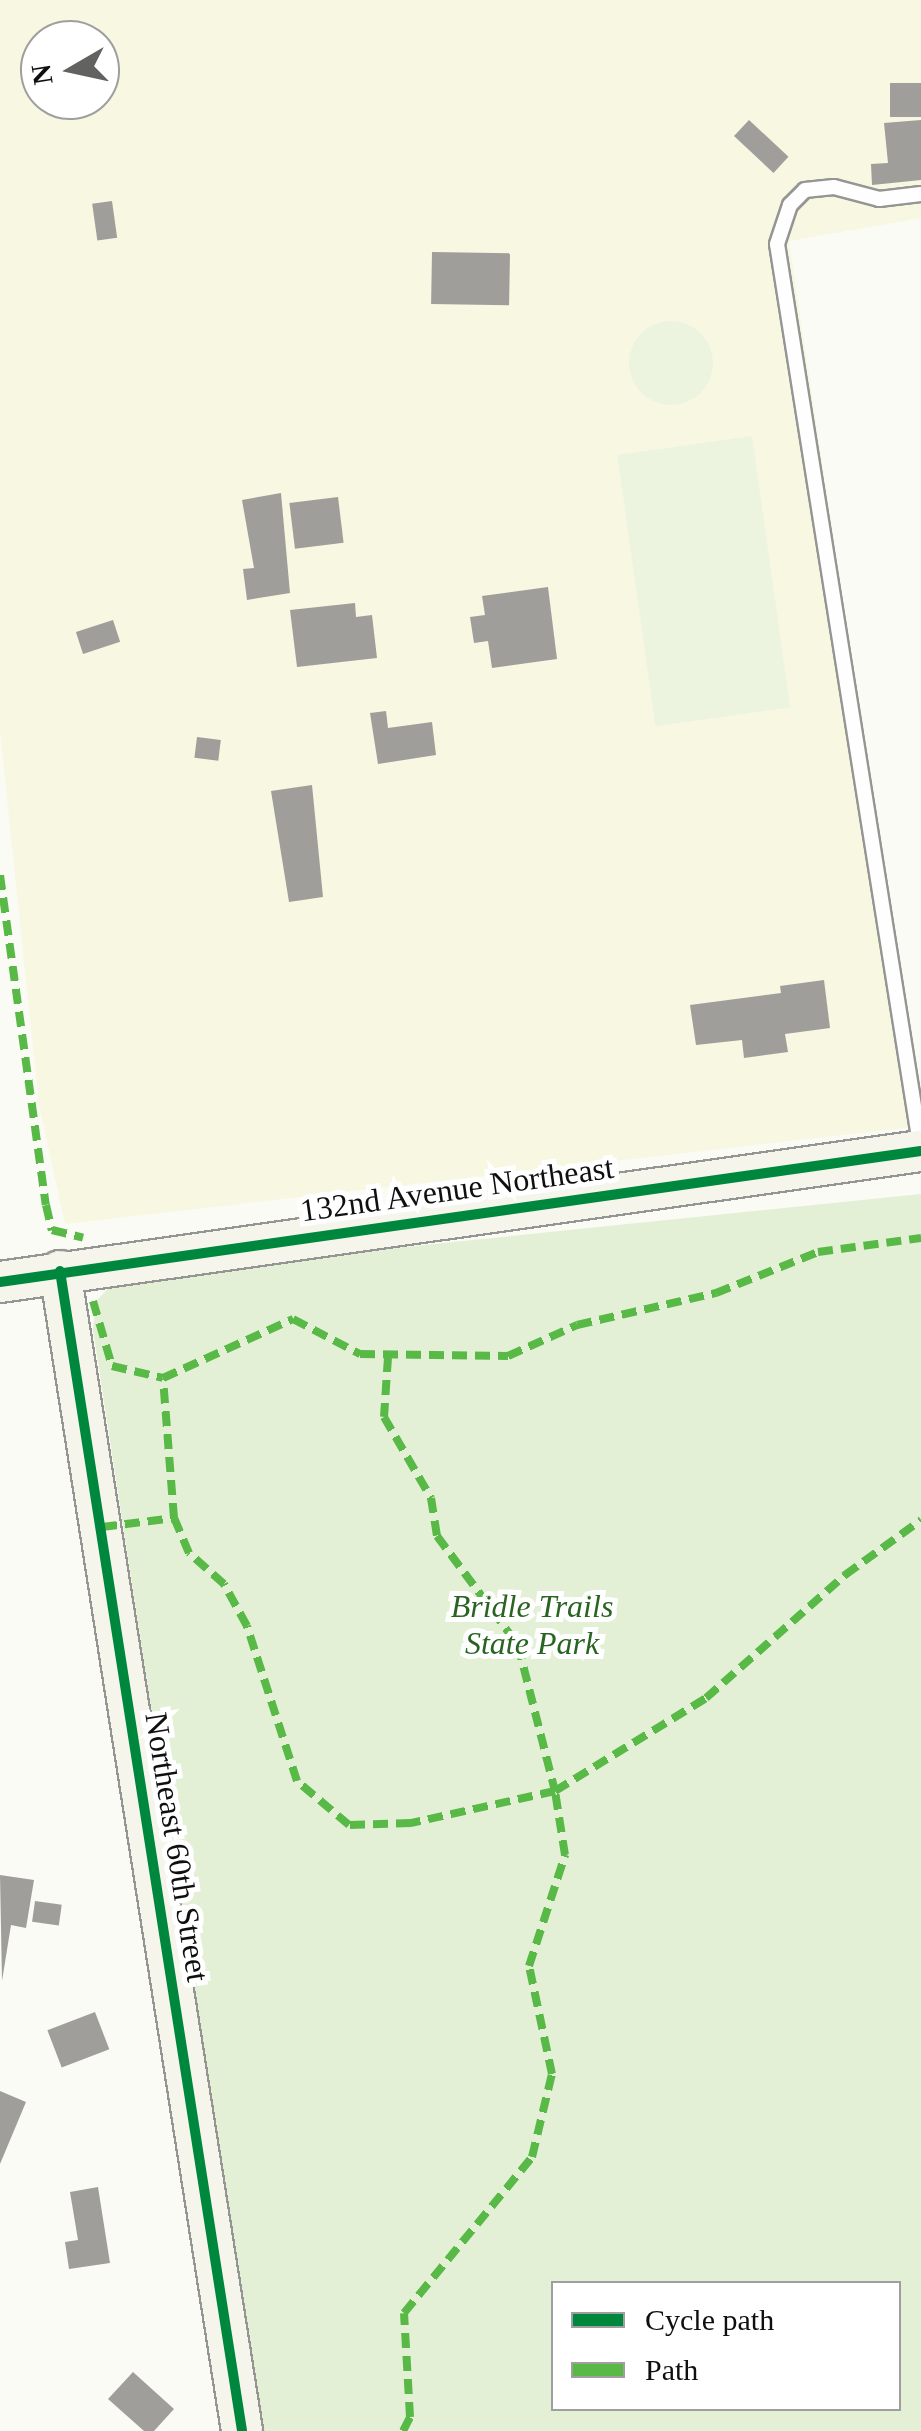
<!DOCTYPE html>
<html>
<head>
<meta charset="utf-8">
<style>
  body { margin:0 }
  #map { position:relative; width:921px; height:2431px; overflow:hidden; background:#fbfbf5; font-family:Georgia,serif }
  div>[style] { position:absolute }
  .farmland>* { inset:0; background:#f7f7e2 }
  .green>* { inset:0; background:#e3f0d6 }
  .pitch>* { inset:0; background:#ecf4e0; transform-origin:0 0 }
  .round { border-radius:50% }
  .building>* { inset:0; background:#9f9e9a; transform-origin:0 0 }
  .roads { filter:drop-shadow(2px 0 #959593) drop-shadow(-2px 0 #959593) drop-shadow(0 2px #959593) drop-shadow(0 -2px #959593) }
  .lane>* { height:14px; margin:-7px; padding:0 7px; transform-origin:7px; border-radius:7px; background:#fefefe }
  .secondary>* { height:40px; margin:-20px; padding:0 20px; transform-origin:20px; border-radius:20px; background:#f5f5eb }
  .quiet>* { height:8px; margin-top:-4px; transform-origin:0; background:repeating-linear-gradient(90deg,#58b947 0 15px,transparent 0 23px) }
  .cycleway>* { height:10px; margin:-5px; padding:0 5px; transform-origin:5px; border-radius:5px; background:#00873e }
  span { translate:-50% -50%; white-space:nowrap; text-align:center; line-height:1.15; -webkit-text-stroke:10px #fff; paint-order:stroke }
  .street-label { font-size:32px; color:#0f0f0f }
  .park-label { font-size:32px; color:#296422; font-style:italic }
  .legend { position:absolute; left:551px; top:2281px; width:350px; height:130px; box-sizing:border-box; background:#fff; border:2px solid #9f9f9f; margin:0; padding:12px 18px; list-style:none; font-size:30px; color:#0f0f0f }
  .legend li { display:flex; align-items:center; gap:20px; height:50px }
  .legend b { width:50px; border:2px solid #9f9f9f }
  .north { position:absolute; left:20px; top:20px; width:100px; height:100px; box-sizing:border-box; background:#fff; border:2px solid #9f9f9f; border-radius:50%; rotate:261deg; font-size:28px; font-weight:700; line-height:40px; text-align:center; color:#0f0f0f }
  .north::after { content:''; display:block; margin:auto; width:35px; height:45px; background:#626260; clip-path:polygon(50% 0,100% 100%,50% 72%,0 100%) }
</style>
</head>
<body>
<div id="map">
  <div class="farmland">
    <i style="clip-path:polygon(evenodd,0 0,921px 0,921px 218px,789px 241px,921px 1126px,65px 1224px,39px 1105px,0 732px,0 0,40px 40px,100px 40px,100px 100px,40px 100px,40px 40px)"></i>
  </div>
  <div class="green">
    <i style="clip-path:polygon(evenodd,921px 1194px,921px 2431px,262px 2431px,93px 1330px,95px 1302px,121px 1276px,921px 1194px,554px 2284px,898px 2284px,898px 2408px,554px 2408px,554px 2284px)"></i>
  </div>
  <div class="pitch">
    <i class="round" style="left:629px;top:321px;width:84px;height:84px"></i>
    <i style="left:752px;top:436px;width:274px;height:136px;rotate:82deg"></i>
  </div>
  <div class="building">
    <i style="left:921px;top:83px;width:34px;height:31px;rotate:90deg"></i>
    <i style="left:749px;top:120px;width:54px;height:22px;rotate:43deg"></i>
    <i style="clip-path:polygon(921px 120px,921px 180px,872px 185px,871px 164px,888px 163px,884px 123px)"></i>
    <i style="left:112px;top:201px;width:37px;height:20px;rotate:82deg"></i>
    <i style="left:432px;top:252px;width:78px;height:52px;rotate:1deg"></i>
    <i style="clip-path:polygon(281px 493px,290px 593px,247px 600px,243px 569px,254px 568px,242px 500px)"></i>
    <i style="left:338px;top:497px;width:46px;height:49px;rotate:83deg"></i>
    <i style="clip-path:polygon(548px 587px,557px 659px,492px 668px,488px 641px,474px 643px,470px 617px,485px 615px,482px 596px)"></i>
    <i style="clip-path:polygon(355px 603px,356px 617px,372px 615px,377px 658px,297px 667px,290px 610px)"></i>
    <i style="left:113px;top:620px;width:23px;height:39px;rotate:72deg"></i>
    <i style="clip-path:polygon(386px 711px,388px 728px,432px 722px,436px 755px,378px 764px,370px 713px)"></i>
    <i style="left:197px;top:737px;width:24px;height:21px;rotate:7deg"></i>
    <i style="clip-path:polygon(312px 785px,323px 897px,289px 902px,271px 791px)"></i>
    <i style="clip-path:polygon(824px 980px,830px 1028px,785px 1034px,788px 1052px,744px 1058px,742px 1040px,696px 1045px,690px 1005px,781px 993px,780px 986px)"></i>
    <i style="clip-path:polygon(0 1875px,34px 1880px,26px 1928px,11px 1925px,2px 1981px)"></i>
    <i style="left:35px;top:1901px;width:27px;height:21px;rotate:8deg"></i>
    <i style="left:95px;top:2012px;width:40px;height:51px;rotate:69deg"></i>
    <i style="clip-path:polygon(0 2091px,26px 2102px,0 2164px)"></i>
    <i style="clip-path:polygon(98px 2187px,110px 2263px,69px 2269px,65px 2242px,78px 2240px,70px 2192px)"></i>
    <i style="clip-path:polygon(133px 2372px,174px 2409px,154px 2431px,144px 2431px,108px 2399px)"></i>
  </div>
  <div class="roads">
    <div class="lane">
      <i style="left:921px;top:1150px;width:917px;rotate:-99.03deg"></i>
      <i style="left:777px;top:244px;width:41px;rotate:-71.6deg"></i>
      <i style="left:790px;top:205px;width:21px;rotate:-45deg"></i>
      <i style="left:805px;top:190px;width:29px;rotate:-6deg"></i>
      <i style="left:834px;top:187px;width:47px;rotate:14.9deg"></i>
      <i style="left:879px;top:199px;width:42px;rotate:-6.8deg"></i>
    </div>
    <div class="secondary">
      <i style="left:60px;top:1271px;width:1174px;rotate:81.08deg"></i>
      <i style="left:0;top:1282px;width:930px;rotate:-8.1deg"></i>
    </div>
  </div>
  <div class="quiet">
    <i style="left:0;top:875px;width:333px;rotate:82.1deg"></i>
    <i style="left:46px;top:1205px;width:26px;rotate:77deg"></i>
    <i style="left:52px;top:1230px;width:32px;rotate:14deg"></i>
    <i style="left:93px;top:1301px;width:68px;rotate:73.7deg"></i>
    <i style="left:112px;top:1366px;width:52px;rotate:13.2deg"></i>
    <i style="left:388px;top:1357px;width:60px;rotate:93.8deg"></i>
    <i style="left:384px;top:1417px;width:94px;rotate:59.9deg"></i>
    <i style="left:431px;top:1498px;width:38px;rotate:81deg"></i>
    <i style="left:437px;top:1536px;width:136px;rotate:53.4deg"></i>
    <i style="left:518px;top:1645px;width:151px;rotate:75.8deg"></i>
    <i style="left:555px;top:1791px;width:148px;rotate:167.5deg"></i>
    <i style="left:411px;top:1823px;width:62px;rotate:178.2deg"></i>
    <i style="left:349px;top:1825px;width:68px;rotate:-139.8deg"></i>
    <i style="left:297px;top:1781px;width:163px;rotate:-107.9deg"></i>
    <i style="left:247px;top:1626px;width:48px;rotate:-118.7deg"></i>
    <i style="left:224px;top:1584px;width:47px;rotate:-138.5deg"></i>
    <i style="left:189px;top:1553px;width:38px;rotate:-113deg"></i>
    <i style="left:174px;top:1518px;width:140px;rotate:-94.5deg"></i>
    <i style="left:163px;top:1378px;width:143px;rotate:-24.4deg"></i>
    <i style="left:293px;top:1319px;width:76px;rotate:27.6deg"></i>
    <i style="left:360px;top:1354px;width:148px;rotate:0.8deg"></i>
    <i style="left:508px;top:1356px;width:76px;rotate:-24.2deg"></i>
    <i style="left:577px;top:1325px;width:143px;rotate:-13deg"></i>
    <i style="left:716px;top:1293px;width:110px;rotate:-21.9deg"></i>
    <i style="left:818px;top:1252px;width:104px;rotate:-7.7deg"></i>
    <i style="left:102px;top:1527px;width:73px;rotate:-7.1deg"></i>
    <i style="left:403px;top:2431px;width:16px;rotate:-63deg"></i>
    <i style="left:410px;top:2417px;width:104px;rotate:-93.3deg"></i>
    <i style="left:404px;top:2313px;width:202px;rotate:-50.6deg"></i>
    <i style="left:532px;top:2157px;width:85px;rotate:-76.5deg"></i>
    <i style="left:552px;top:2074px;width:110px;rotate:-102deg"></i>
    <i style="left:529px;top:1966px;width:117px;rotate:-72deg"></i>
    <i style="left:565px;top:1855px;width:65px;rotate:-98.9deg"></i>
    <i style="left:555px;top:1791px;width:177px;rotate:-31.6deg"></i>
    <i style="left:706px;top:1698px;width:186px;rotate:-41.5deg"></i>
    <i style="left:845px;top:1575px;width:94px;rotate:-35.9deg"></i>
  </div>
  <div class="cycleway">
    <i style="left:60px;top:1271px;width:1174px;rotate:81.08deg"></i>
    <i style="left:0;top:1282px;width:930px;rotate:-8.1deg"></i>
  </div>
  <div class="street-label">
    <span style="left:457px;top:1189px;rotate:-8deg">132nd Avenue Northeast</span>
    <span style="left:177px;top:1847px;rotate:81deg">Northeast 60th Street</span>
  </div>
  <div class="park-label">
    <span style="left:532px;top:1625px">Bridle Trails<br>State Park</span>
  </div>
  <ul class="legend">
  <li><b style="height:12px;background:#00873e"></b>Cycle path</li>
  <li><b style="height:12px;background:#58b947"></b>Path</li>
  </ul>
  <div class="north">N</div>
</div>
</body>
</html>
